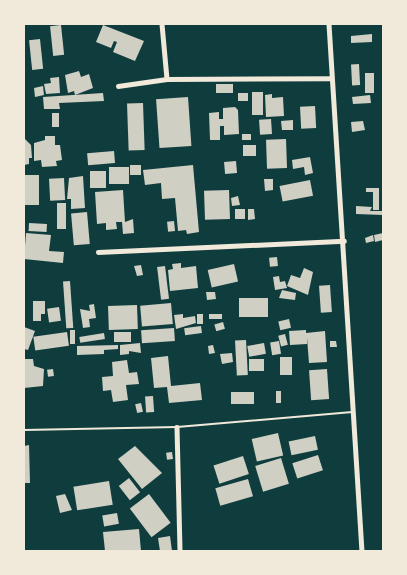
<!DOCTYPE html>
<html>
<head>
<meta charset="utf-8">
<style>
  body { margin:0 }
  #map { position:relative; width:407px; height:575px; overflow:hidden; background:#0f3d3e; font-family:"Source Sans 3",sans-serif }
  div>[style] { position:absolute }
  .building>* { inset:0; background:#cfcfc3; transform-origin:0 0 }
  .service>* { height:2px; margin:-1px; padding:0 1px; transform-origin:1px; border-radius:1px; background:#f1e9da }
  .minor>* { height:4.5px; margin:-2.25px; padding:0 2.25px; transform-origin:2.25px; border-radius:2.25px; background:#f1e9da }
  .rail>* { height:3px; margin:-1.5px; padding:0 1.5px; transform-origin:1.5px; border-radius:1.5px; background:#97a49c }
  span { translate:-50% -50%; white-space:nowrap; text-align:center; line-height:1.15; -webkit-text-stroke:4.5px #f1e9da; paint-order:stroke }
  .frame { position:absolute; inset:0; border:25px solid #f1e9da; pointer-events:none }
</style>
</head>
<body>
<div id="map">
  <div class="building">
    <i style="left:61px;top:25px;width:30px;height:11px;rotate:84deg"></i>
    <i style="clip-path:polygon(103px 25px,144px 41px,135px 61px,113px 52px,117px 42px,114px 41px,111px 48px,96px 42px)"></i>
    <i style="clip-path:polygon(372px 34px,372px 42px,351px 43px,351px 36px)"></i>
    <i style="left:40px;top:39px;width:30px;height:11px;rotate:84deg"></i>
    <i style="left:359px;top:64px;width:21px;height:8px;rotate:87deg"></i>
    <i style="clip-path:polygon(79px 71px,81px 77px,89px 74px,93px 88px,75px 95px,74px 91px,68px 93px,65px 75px)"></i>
    <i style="left:365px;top:73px;width:9px;height:20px"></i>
    <i style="clip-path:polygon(59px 77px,60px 93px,46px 94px,44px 84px,51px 83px,50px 78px)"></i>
    <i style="left:233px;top:84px;width:9px;height:17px;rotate:90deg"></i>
    <i style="clip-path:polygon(43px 86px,44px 95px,35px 97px,34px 88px)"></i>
    <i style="left:252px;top:92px;width:11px;height:23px"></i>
    <i style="clip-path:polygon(103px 93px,104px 101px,59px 103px,60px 109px,44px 109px,43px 97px)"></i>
    <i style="left:238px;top:93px;width:10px;height:8px"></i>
    <i style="clip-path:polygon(272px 94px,272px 98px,283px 97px,284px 116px,266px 117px,265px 95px)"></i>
    <i style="clip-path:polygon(370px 95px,371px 103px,353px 104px,352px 97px)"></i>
    <i style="left:188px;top:97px;width:49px;height:32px;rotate:86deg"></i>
    <i style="left:143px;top:103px;width:47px;height:16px;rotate:88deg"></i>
    <i style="left:315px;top:106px;width:22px;height:15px;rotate:87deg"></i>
    <i style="clip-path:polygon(235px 107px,238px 110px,239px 134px,224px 135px,224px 126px,220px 126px,220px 140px,210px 140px,209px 113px,219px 112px,219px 119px,223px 119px,223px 108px)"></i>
    <i style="left:52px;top:113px;width:7px;height:14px"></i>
    <i style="left:271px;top:119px;width:15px;height:12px;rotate:86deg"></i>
    <i style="clip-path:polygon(293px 120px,293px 130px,282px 130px,281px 121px)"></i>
    <i style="clip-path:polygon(363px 121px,365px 130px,352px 132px,351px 122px)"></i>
    <i style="left:242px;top:134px;width:9px;height:6px"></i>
    <i style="clip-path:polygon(45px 136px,55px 136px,55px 145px,60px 145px,62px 160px,56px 161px,57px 166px,42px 167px,41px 160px,34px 161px,34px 143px,45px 140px)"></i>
    <i style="clip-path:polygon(24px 138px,31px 145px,32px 158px,29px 158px,29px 164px,24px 165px)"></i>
    <i style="left:286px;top:139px;width:29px;height:20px;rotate:88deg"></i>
    <i style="left:243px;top:145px;width:13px;height:11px"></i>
    <i style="left:114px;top:151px;width:12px;height:27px;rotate:85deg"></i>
    <i style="clip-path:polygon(310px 157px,313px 173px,305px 175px,304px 167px,293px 169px,292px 160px)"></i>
    <i style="left:236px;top:161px;width:12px;height:12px;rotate:85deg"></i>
    <i style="left:141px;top:165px;width:10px;height:11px;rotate:90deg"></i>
    <i style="clip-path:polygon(193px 165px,199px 232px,187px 234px,186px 230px,178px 231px,175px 198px,162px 199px,161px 183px,145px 185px,143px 170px)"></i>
    <i style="left:109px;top:167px;width:20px;height:17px"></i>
    <i style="left:90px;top:171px;width:16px;height:17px"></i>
    <i style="left:24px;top:175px;width:15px;height:30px"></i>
    <i style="clip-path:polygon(83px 176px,85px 208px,71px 209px,71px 199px,67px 199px,69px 178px)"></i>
    <i style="left:64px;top:178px;width:22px;height:15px;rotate:87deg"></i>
    <i style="clip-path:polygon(264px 179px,273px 179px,273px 190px,265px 191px)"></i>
    <i style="left:310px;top:180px;width:16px;height:31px;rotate:79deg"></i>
    <i style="clip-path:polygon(366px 188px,379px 188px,379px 210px,373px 210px,373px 192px,366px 192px)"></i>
    <i style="clip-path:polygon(123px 190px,125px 222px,133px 219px,134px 233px,123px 234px,122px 222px,116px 222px,117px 229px,106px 230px,106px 223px,97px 224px,95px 192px)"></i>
    <i style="left:229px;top:190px;width:29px;height:25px;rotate:88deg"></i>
    <i style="clip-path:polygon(238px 196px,240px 205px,232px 206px,231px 198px)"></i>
    <i style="left:57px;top:203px;width:9px;height:26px"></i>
    <i style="clip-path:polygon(356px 206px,372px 207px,370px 211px,383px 211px,383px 215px,356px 214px)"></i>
    <i style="left:235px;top:209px;width:10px;height:10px"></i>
    <i style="clip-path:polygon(248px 209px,254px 209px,255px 219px,248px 220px)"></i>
    <i style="left:87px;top:212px;width:32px;height:16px;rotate:85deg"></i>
    <i style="left:174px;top:221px;width:10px;height:7px;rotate:84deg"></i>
    <i style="left:29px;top:223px;width:18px;height:8px;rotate:3deg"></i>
    <i style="clip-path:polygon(26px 233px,51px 235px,49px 251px,64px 252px,63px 263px,24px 259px)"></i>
    <i style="clip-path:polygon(383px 233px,383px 240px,375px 242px,374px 235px)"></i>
    <i style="clip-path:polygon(373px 235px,374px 241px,366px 243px,365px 238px)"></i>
    <i style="left:277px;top:257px;width:9px;height:8px;rotate:84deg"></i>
    <i style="clip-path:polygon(181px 263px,181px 268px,196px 266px,198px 288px,170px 291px,168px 270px,173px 269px,172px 264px)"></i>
    <i style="left:234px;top:264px;width:18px;height:27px;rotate:77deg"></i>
    <i style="clip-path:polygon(141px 265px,143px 275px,137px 276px,134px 266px)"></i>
    <i style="left:165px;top:266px;width:33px;height:8px;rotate:83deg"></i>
    <i style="clip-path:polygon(304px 268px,313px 272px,308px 295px,287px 286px,291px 275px,300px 278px)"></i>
    <i style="clip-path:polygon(279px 276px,280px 282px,285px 281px,287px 288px,275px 290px,273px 277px)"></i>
    <i style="left:70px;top:281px;width:47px;height:7px;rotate:86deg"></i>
    <i style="left:330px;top:285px;width:27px;height:11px;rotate:86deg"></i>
    <i style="clip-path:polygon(282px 290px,296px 293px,295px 300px,279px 298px)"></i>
    <i style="clip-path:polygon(206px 292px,215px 292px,216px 299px,207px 300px)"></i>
    <i style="left:268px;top:298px;width:19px;height:29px;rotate:90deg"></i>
    <i style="clip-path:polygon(33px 301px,45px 301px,45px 314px,41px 314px,41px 321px,33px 321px)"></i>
    <i style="left:171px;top:303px;width:21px;height:31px;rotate:85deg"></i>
    <i style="clip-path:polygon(94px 304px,96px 318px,89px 319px,90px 327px,83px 328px,80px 309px,90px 311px,89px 305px)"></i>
    <i style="left:137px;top:305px;width:24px;height:29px;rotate:88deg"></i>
    <i style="left:59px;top:307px;width:14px;height:12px;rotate:82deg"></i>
    <i style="clip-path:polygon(183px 314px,183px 318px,195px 316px,196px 323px,176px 329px,174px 315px)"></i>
    <i style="left:197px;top:314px;width:6px;height:10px"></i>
    <i style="left:222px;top:314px;width:5px;height:13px;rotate:90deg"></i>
    <i style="left:289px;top:319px;width:9px;height:11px;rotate:77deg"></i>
    <i style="left:223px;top:322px;width:7px;height:9px;rotate:74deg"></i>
    <i style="left:201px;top:326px;width:7px;height:17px;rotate:82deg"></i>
    <i style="clip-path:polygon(24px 327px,35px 331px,28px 350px,24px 349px)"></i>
    <i style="left:174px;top:328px;width:13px;height:33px;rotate:86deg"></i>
    <i style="left:70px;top:330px;width:5px;height:14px"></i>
    <i style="clip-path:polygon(306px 330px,306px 333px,325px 331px,327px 362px,309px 363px,307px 338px,307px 344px,290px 345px,289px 331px)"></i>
    <i style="left:67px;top:332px;width:14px;height:34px;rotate:82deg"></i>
    <i style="left:131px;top:332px;width:10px;height:17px;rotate:90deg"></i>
    <i style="left:104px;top:333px;width:6px;height:25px;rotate:81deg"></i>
    <i style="left:285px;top:334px;width:11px;height:7px;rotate:75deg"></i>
    <i style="left:246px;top:340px;width:35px;height:11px;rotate:87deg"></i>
    <i style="left:279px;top:341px;width:13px;height:9px;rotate:81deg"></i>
    <i style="clip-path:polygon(330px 341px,336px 341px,337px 347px,330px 347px)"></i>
    <i style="clip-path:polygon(140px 343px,141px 353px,129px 351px,129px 354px,120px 355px,120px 345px)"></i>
    <i style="left:264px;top:343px;width:11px;height:17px;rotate:80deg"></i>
    <i style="clip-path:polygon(118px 345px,118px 349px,104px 350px,104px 354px,77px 355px,77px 346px)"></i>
    <i style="clip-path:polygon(213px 345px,215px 353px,209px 354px,208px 346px)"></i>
    <i style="clip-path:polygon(232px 353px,233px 362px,222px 364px,220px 354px)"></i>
    <i style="clip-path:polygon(168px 356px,171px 386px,200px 383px,202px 400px,169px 403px,167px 387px,154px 388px,151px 358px)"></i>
    <i style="left:292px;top:357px;width:18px;height:12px;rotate:90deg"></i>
    <i style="clip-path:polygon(24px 359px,33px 359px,34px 366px,44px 369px,43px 386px,24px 388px)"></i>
    <i style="left:249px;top:359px;width:15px;height:12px"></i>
    <i style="clip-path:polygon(127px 360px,129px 373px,137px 372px,139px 384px,126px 385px,128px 400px,113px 402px,111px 390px,103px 391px,102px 377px,113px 376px,112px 362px)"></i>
    <i style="left:53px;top:369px;width:7px;height:6px;rotate:82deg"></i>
    <i style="left:327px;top:369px;width:30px;height:18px;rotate:86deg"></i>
    <i style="left:276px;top:391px;width:5px;height:12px"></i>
    <i style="left:254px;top:392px;width:12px;height:23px;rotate:90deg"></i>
    <i style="left:153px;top:396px;width:16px;height:8px;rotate:86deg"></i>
    <i style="left:141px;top:403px;width:9px;height:6px;rotate:77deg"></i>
    <i style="left:278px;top:433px;width:23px;height:27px;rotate:77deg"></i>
    <i style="left:315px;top:436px;width:14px;height:27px;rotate:78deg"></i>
    <i style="clip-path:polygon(29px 445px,30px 483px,24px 483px,24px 446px)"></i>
    <i style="clip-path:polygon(135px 446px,162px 473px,142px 489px,118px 459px)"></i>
    <i style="left:172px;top:452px;width:7px;height:6px;rotate:82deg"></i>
    <i style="left:318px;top:455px;width:16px;height:27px;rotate:72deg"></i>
    <i style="left:243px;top:456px;width:19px;height:31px;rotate:72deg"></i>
    <i style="left:281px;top:458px;width:27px;height:27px;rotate:73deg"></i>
    <i style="left:129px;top:478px;width:18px;height:13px;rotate:52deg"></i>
    <i style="left:248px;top:479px;width:18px;height:34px;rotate:74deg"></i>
    <i style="left:109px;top:481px;width:24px;height:36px;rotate:81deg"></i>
    <i style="clip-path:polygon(65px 494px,72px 510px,60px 513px,56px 496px)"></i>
    <i style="left:149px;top:494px;width:36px;height:24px;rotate:53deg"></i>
    <i style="left:117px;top:513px;width:11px;height:15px;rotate:80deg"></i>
    <i style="clip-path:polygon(139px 529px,141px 551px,105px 551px,103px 532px)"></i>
    <i style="clip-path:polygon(170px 536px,172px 551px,160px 551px,158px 538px)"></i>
  </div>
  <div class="service">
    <i style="left:24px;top:430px;width:153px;rotate:-1.1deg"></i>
    <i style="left:177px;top:427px;width:176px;rotate:-4.9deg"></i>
  </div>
  <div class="minor">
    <i style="left:162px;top:24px;width:55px;rotate:84.8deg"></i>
    <i style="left:329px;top:24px;width:528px;rotate:86.42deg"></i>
    <i style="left:118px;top:86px;width:49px;rotate:-8.1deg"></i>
    <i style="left:167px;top:79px;width:164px;rotate:-0.3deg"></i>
    <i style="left:98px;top:252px;width:246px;rotate:-2.6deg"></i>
    <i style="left:177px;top:427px;width:124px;rotate:88.6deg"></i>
  </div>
  <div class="rail">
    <i style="left:383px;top:24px;width:11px;rotate:90deg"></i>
  </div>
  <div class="frame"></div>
</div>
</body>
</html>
